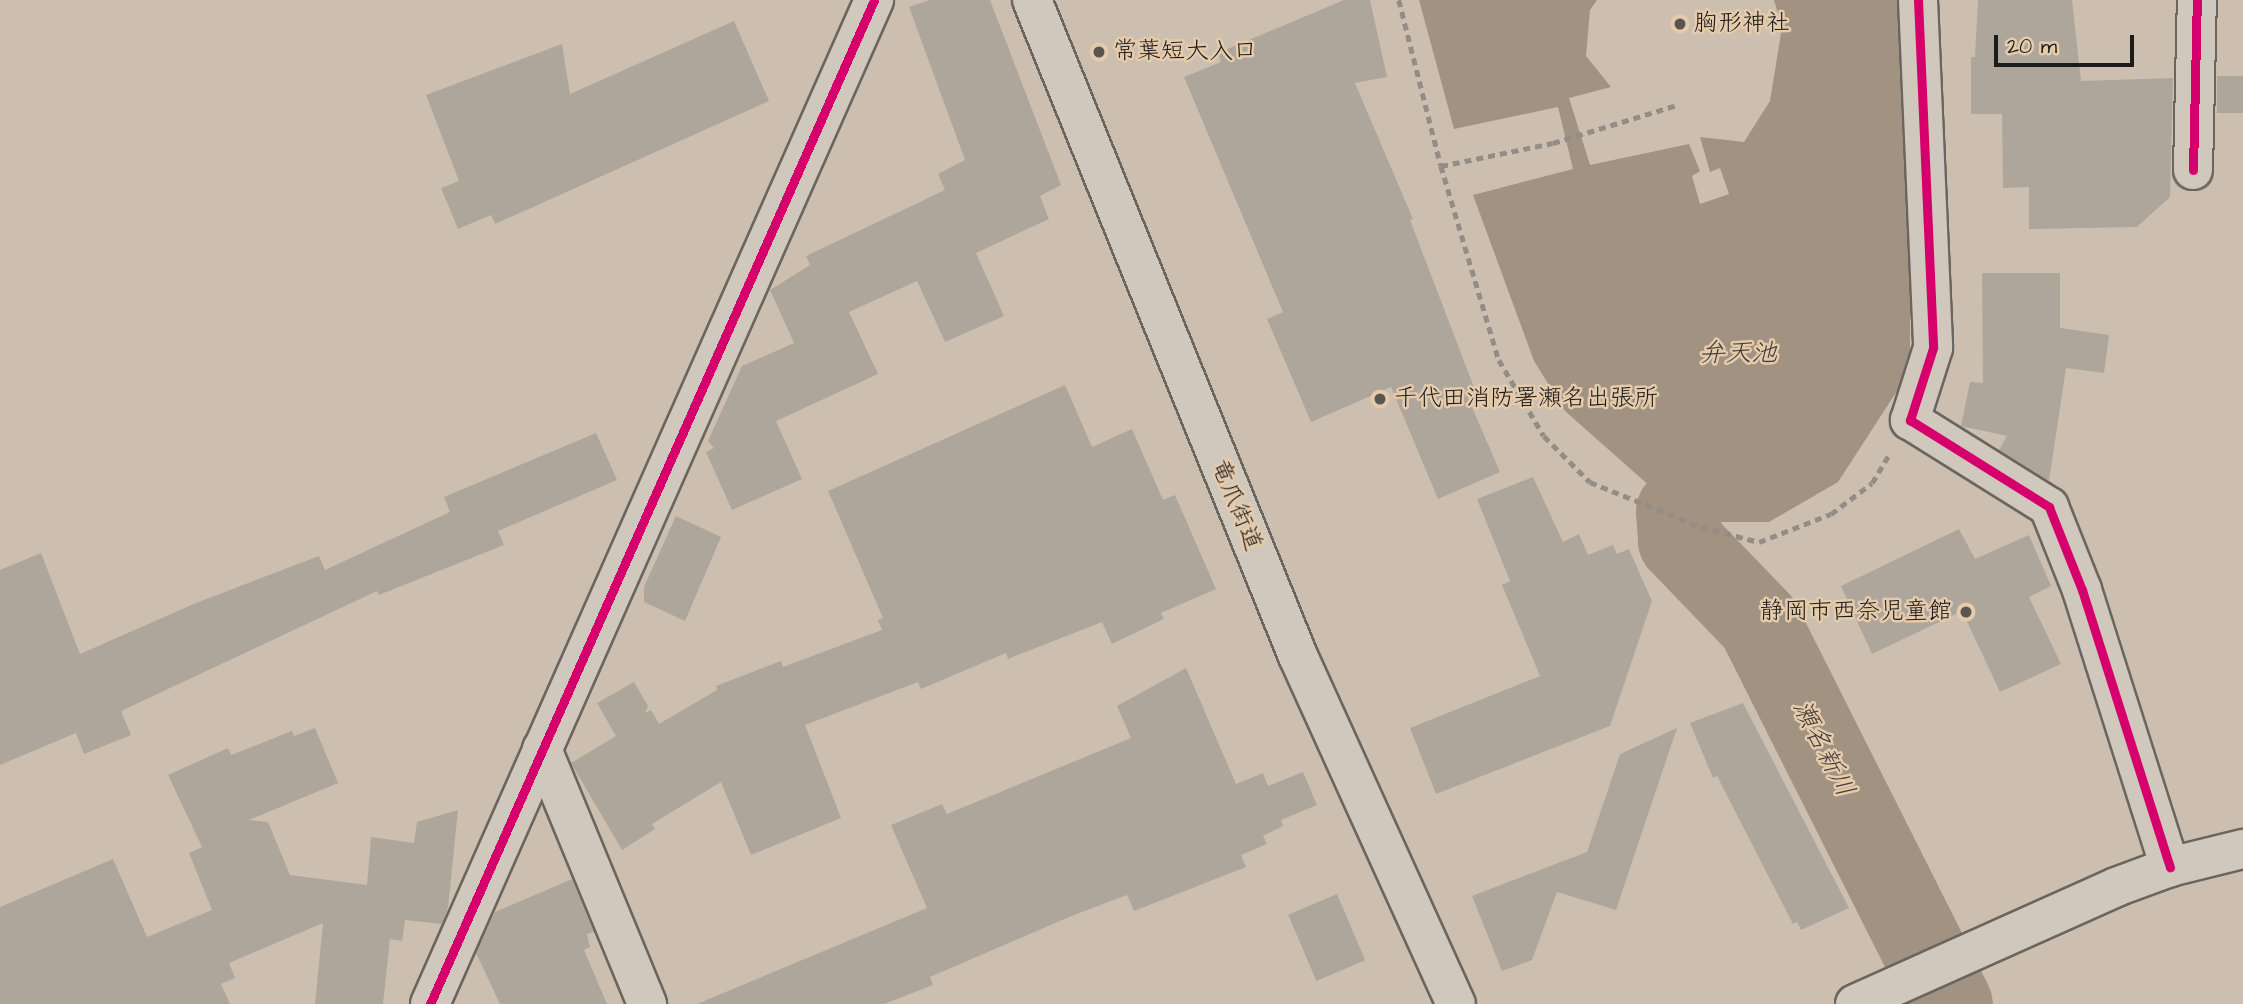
<!DOCTYPE html>
<html>
<head>
<meta charset="utf-8">
<style>
  body { margin:0 }
  #map { position:relative; width:2243px; height:1004px; overflow:hidden; background:#ccbfb0; font-family:"Architects Daughter","Klee One",sans-serif }
  div>[style] { position:absolute }
  .water>* { inset:0; background:#a19282 }
  .river>* { height:84px; margin:-42px; padding:0 42px; transform-origin:42px; border-radius:42px; background:#a19282 }
  .building>* { inset:0; background:#afa69b; transform-origin:0 0 }
  .path>* { height:4.5px; margin-top:-2.25px; transform-origin:0; background:repeating-linear-gradient(90deg,#948d85 0 7px,transparent 0 12px) }
  .roads { filter:drop-shadow(2px 0 #6b655f) drop-shadow(-2px 0 #6b655f) drop-shadow(0 2px #6b655f) drop-shadow(0 -2px #6b655f) }
  .minor>* { height:38px; margin:-19px; padding:0 19px; transform-origin:19px; border-radius:19px; background:#d1c8bd }
  .secondary>* { height:38px; margin:-19px; padding:0 19px; transform-origin:19px; border-radius:19px; background:#d1c8bd }
  .cycleway>* { height:9px; margin:-4.5px; padding:0 4.5px; transform-origin:4.5px; border-radius:4.5px; background:#d6006c }
  .dots>* { width:19px; height:19px; translate:-50% -50%; box-sizing:border-box; border:4px solid #e5cbac; border-radius:50% }
  span { translate:-50% -50%; white-space:nowrap; text-align:center; line-height:1.15; -webkit-text-stroke:5px #e5cbac; paint-order:stroke }
  .poi-label { font-size:24px; color:#1c1c1c }
  .left { translate:0 -50%; text-align:left }
  .right { translate:-100% -50%; text-align:right }
  .street-label { font-size:24px; color:#1c1c1c }
  .water-label { font-size:26px; color:#443e39; font-style:italic }
  .scale { position:absolute; left:1994px; top:35px; width:140px; height:32px; box-sizing:border-box; border:4px solid #1c1c1c; border-top:0; padding-left:9px; font-size:21px; line-height:24px; white-space:nowrap; color:#1c1c1c; -webkit-text-stroke:5px #e5cbac; paint-order:stroke }
</style>
</head>
<body>
<div id="map">
  <div class="water">
    <i style="clip-path:polygon(1419px 0,1597px 0,1590px 10px,1586px 56px,1611px 87px,1569px 98px,1590px 165px,1689px 144px,1700px 171px,1692px 176px,1700px 204px,1729px 194px,1720px 168px,1710px 172px,1700px 137px,1744px 142px,1770px 101px,1782px 27px,1774px 0,1910px 0,1910px 371px,1838px 482px,1769px 522px,1715px 522px,1678px 511px,1565px 411px,1534px 361px,1473px 195px,1573px 169px,1558px 107px,1454px 129px)"></i>
  </div>
  <div class="river">
    <i style="left:1678px;top:511px;width:30px;rotate:86deg"></i>
    <i style="left:1680px;top:541px;width:114px;rotate:46.1deg"></i>
    <i style="left:1759px;top:623px;width:427px;rotate:63.3deg"></i>
  </div>
  <div class="building">
    <i style="clip-path:polygon(929px 0,990px 0,1061px 185px,1040px 196px,1049px 219px,976px 253px,1004px 316px,945px 342px,917px 281px,849px 312px,878px 374px,776px 421px,802px 479px,732px 510px,706px 452px,714px 448px,708px 441px,742px 366px,794px 343px,770px 290px,810px 265px,806px 256px,945px 190px,938px 174px,965px 160px,909px 7px)"></i>
    <i style="clip-path:polygon(1344px 0,1370px 0,1387px 77px,1355px 83px,1413px 219px,1410px 220px,1477px 395px,1468px 398px,1500px 472px,1438px 499px,1391px 387px,1311px 422px,1267px 319px,1283px 312px,1184px 77px,1221px 62px,1218px 53px)"></i>
    <i style="clip-path:polygon(1978px 0,2072px 0,2081px 81px,2173px 78px,2170px 197px,2137px 227px,2029px 229px,2029px 187px,2003px 188px,2002px 114px,1971px 114px,1971px 57px,1975px 57px)"></i>
    <i style="clip-path:polygon(734px 21px,769px 101px,495px 224px,491px 215px,458px 229px,441px 188px,459px 181px,426px 95px,562px 44px,570px 94px)"></i>
    <i style="left:2243px;top:76px;width:37px;height:26px;rotate:90deg"></i>
    <i style="clip-path:polygon(1982px 273px,2060px 273px,2060px 328px,2109px 335px,2104px 373px,2066px 368px,2049px 481px,1999px 450px,2007px 436px,1961px 426px,1970px 382px,1983px 383px)"></i>
    <i style="clip-path:polygon(1065px 385px,1092px 447px,1132px 429px,1163px 500px,1175px 495px,1216px 589px,1161px 613px,1164px 619px,1112px 644px,1102px 622px,1008px 659px,1006px 653px,921px 689px,918px 682px,805px 725px,841px 818px,751px 855px,721px 782px,652px 824px,655px 829px,622px 850px,571px 763px,616px 736px,597px 703px,634px 682px,648px 706px,645px 713px,651px 710px,659px 724px,717px 690px,716px 686px,781px 661px,783px 667px,882px 630px,878px 620px,883px 618px,828px 491px)"></i>
    <i style="clip-path:polygon(596px 433px,617px 480px,498px 531px,504px 545px,379px 595px,377px 591px,121px 711px,131px 735px,84px 754px,76px 733px,0 765px,0 570px,41px 553px,80px 654px,196px 603px,319px 556px,325px 570px,450px 512px,444px 497px)"></i>
    <i style="clip-path:polygon(1533px 477px,1563px 542px,1579px 534px,1588px 555px,1613px 545px,1617px 554px,1629px 549px,1652px 601px,1610px 726px,1436px 794px,1410px 728px,1540px 676px,1502px 585px,1510px 581px,1477px 499px)"></i>
    <i style="clip-path:polygon(676px 516px,721px 537px,685px 621px,644px 602px,644px 587px)"></i>
    <i style="clip-path:polygon(1959px 529px,1975px 559px,2029px 535px,2051px 586px,2029px 597px,2061px 664px,2000px 692px,1962px 611px,1872px 654px,1841px 586px)"></i>
    <i style="clip-path:polygon(1186px 668px,1236px 784px,1263px 773px,1268px 786px,1303px 772px,1317px 805px,1281px 820px,1283px 826px,1263px 836px,1267px 844px,1241px 855px,1246px 867px,1134px 911px,1127px 895px,1069px 917px,930px 977px,933px 985px,884px 1004px,697px 1004px,927px 908px,891px 825px,942px 804px,947px 814px,1131px 738px,1117px 706px)"></i>
    <i style="clip-path:polygon(1743px 703px,1849px 908px,1801px 930px,1797px 922px,1793px 924px,1717px 776px,1713px 778px,1690px 723px)"></i>
    <i style="clip-path:polygon(315px 728px,338px 783px,249px 820px,268px 822px,290px 875px,367px 885px,371px 837px,414px 843px,417px 822px,458px 810px,448px 908px,442px 924px,405px 920px,402px 941px,390px 939px,383px 1004px,315px 1004px,323px 923px,229px 963px,235px 978px,221px 984px,230px 1004px,0 1004px,0 907px,113px 859px,147px 937px,212px 910px,189px 853px,202px 847px,168px 775px,228px 748px,231px 755px,292px 731px,294px 736px)"></i>
    <i style="clip-path:polygon(1677px 728px,1616px 910px,1557px 892px,1532px 960px,1502px 971px,1472px 896px,1587px 852px,1620px 754px)"></i>
    <i style="clip-path:polygon(572px 879px,594px 932px,587px 934px,590px 947px,584px 950px,607px 1004px,500px 1004px,476px 953px,495px 912px)"></i>
    <i style="left:1337px;top:894px;width:72px;height:53px;rotate:67deg"></i>
  </div>
  <div class="path">
    <i style="left:1399px;top:0;width:171px;rotate:75.8deg"></i>
    <i style="left:1441px;top:166px;width:202px;rotate:73.4deg"></i>
    <i style="left:1499px;top:360px;width:88px;rotate:59.4deg"></i>
    <i style="left:1544px;top:436px;width:65px;rotate:45deg"></i>
    <i style="left:1590px;top:482px;width:120px;rotate:22.1deg"></i>
    <i style="left:1701px;top:527px;width:60px;rotate:14.5deg"></i>
    <i style="left:1759px;top:542px;width:77px;rotate:-21.3deg"></i>
    <i style="left:1831px;top:514px;width:51px;rotate:-37.1deg"></i>
    <i style="left:1872px;top:483px;width:31px;rotate:-59deg"></i>
    <i style="left:1441px;top:166px;width:114px;rotate:-11.6deg"></i>
    <i style="left:1553px;top:143px;width:130px;rotate:-17deg"></i>
  </div>
  <div class="roads">
    <div class="minor">
      <i style="left:1918px;top:0;width:348px;rotate:87.5deg"></i>
      <i style="left:1933px;top:348px;width:76px;rotate:107.7deg"></i>
      <i style="left:1910px;top:420px;width:164px;rotate:32deg"></i>
      <i style="left:2049px;top:507px;width:89px;rotate:68.3deg"></i>
      <i style="left:2082px;top:590px;width:291px;rotate:72.4deg"></i>
      <i style="left:2193px;top:170px;width:170px;rotate:-88.7deg"></i>
      <i style="left:542px;top:749px;width:276px;rotate:67.6deg"></i>
      <i style="left:430px;top:1004px;width:1098px;rotate:-66.14deg"></i>
      <i style="left:1855px;top:1004px;width:286px;rotate:-24.1deg"></i>
      <i style="left:2116px;top:887px;width:58px;rotate:-20.3deg"></i>
      <i style="left:2170px;top:867px;width:75px;rotate:-13.9deg"></i>
    </div>
    <div class="secondary">
      <i style="left:1032px;top:0;width:708px;rotate:67.93deg"></i>
      <i style="left:1298px;top:656px;width:382px;rotate:65.6deg"></i>
    </div>
  </div>
  <div class="cycleway">
    <i style="left:1918px;top:0;width:348px;rotate:87.5deg"></i>
    <i style="left:1933px;top:348px;width:76px;rotate:107.7deg"></i>
    <i style="left:1910px;top:420px;width:164px;rotate:32deg"></i>
    <i style="left:2049px;top:507px;width:89px;rotate:68.3deg"></i>
    <i style="left:2082px;top:590px;width:291px;rotate:72.4deg"></i>
    <i style="left:2193px;top:170px;width:170px;rotate:-88.7deg"></i>
    <i style="left:430px;top:1004px;width:1098px;rotate:-66.14deg"></i>
  </div>
  <div class="dots">
    <i style="left:1680px;top:24px;background:#5a5550"></i>
    <i style="left:1099px;top:52px;background:#5a5550"></i>
    <i style="left:1380px;top:399px;background:#5a5550"></i>
    <i style="left:1966px;top:612px;background:#5a5550"></i>
  </div>
  <div class="poi-label">
    <span class="left" style="left:1694px;top:24px">胸形神社</span>
    <span class="left" style="left:1113px;top:52px">常葉短大入口</span>
    <span class="left" style="left:1394px;top:399px">千代田消防署瀬名出張所</span>
    <span class="right" style="left:1952px;top:612px">静岡市西奈児童館</span>
  </div>
  <div class="street-label">
    <span style="left:1236px;top:505px;rotate:68deg">竜爪街道</span>
  </div>
  <div class="water-label">
    <span style="left:1738px;top:354px">弁天池</span>
    <span style="left:1823px;top:749px;rotate:63deg">瀬名新川</span>
  </div>
  <div class="scale">20 m</div>
</div>
</body>
</html>
